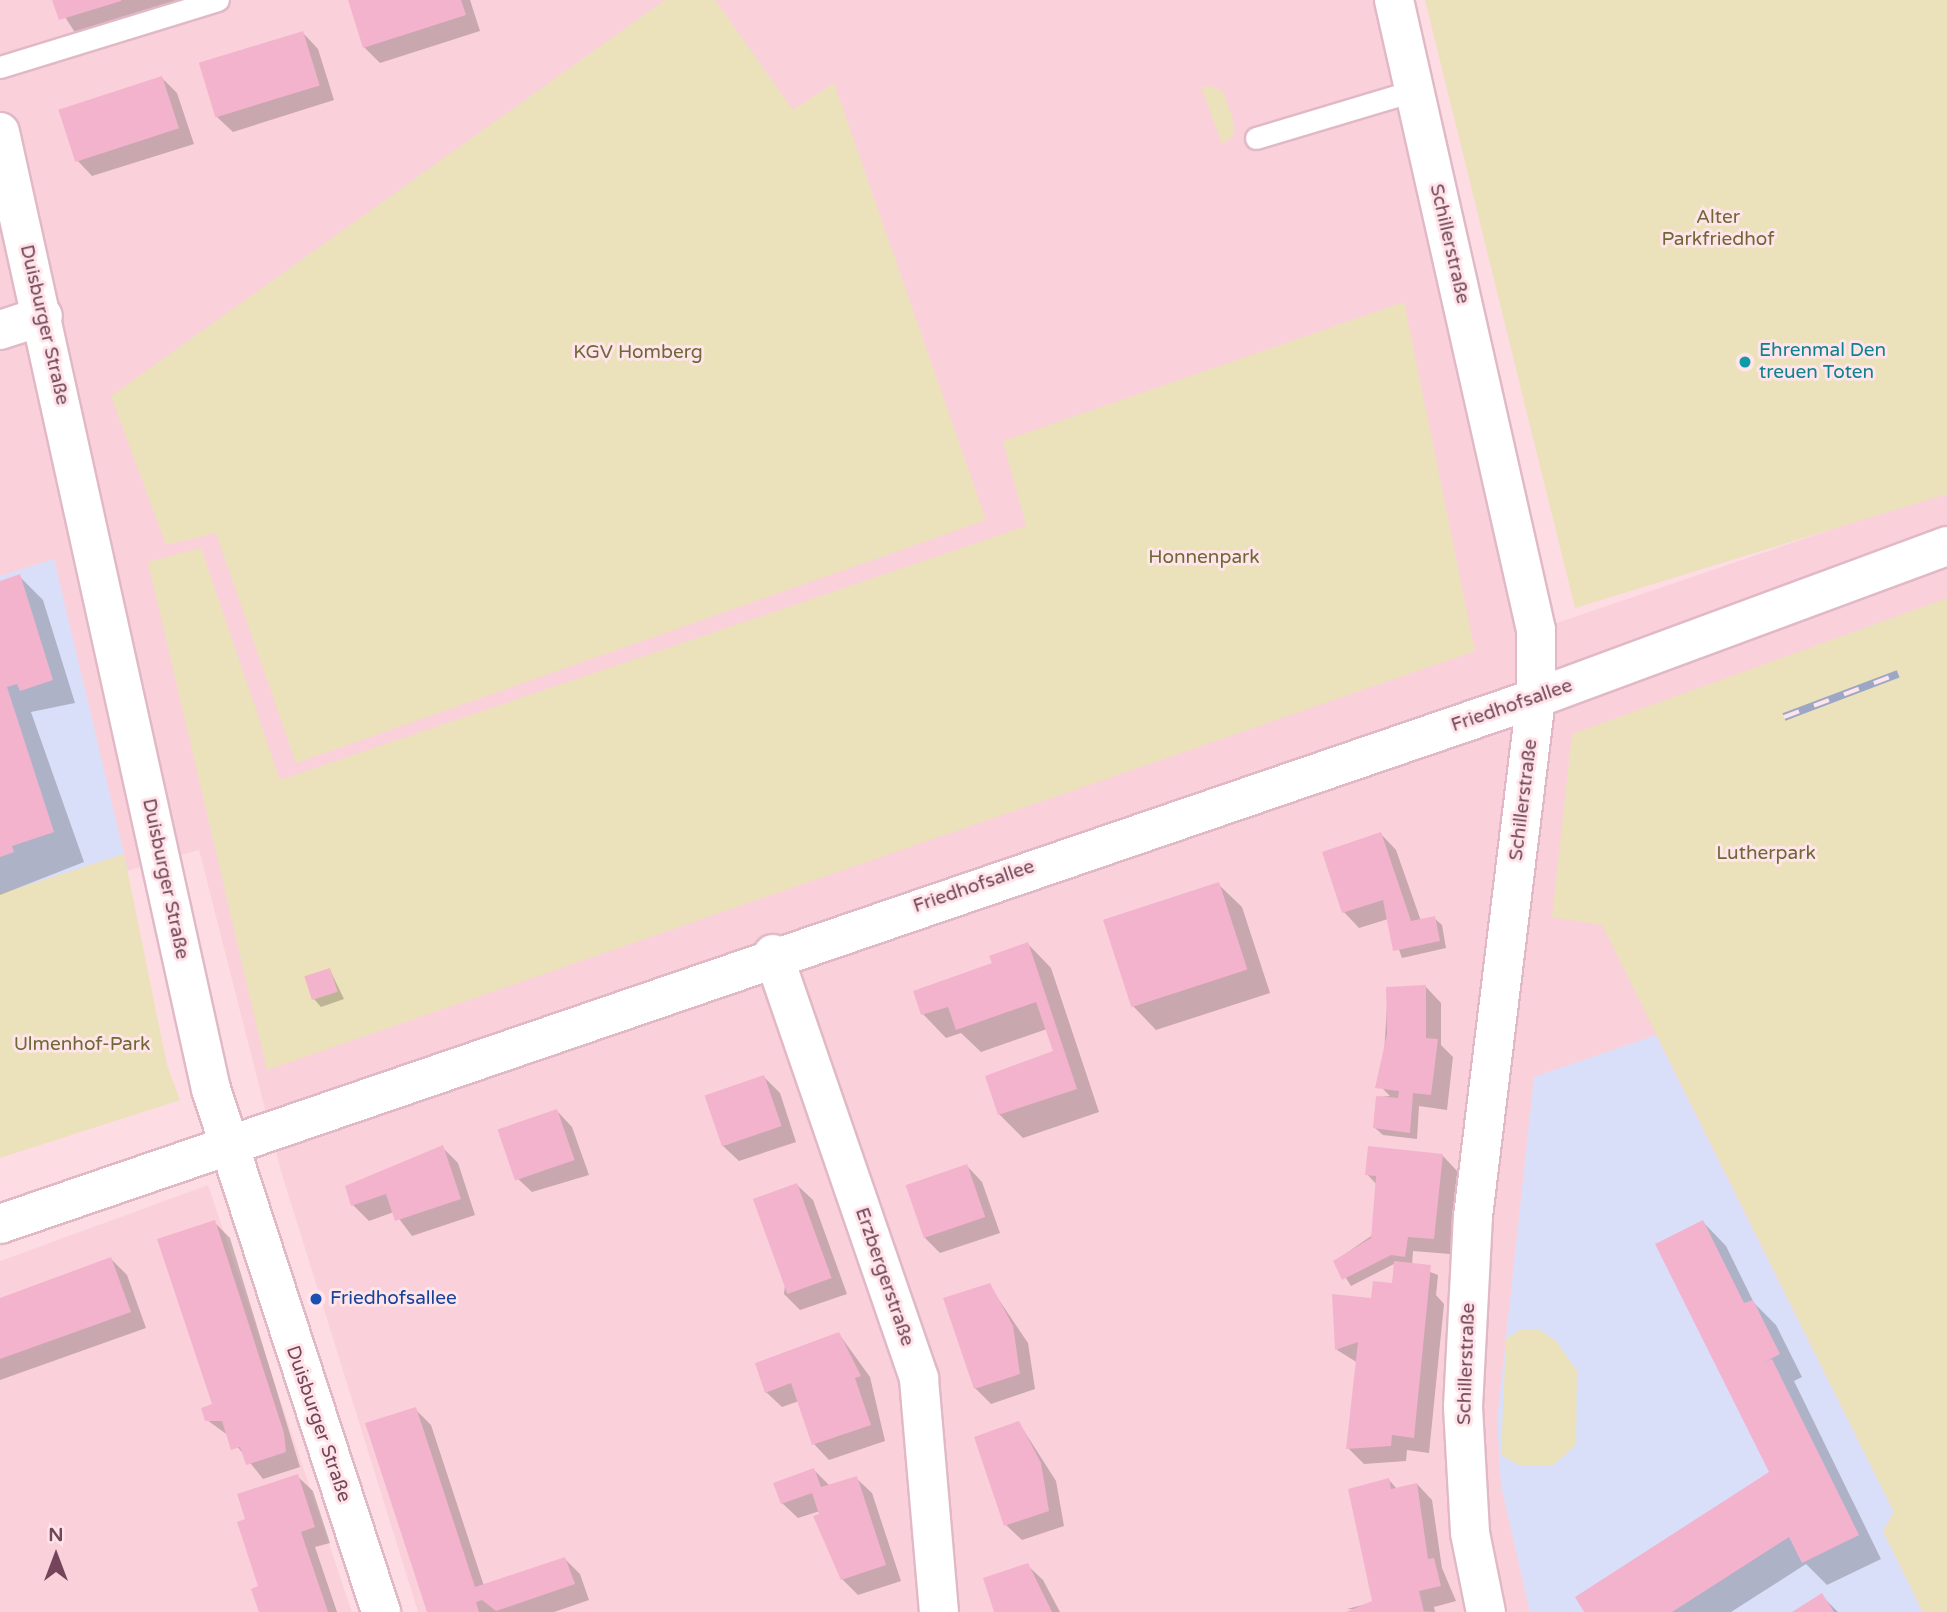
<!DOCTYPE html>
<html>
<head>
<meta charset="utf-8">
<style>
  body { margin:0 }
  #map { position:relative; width:1947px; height:1612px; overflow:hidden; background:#fddde3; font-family:"Varela Round",sans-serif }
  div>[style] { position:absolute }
  .residential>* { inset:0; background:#fad1db }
  .education>* { inset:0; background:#dadff9 }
  .green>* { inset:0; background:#ebe1bb }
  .shadow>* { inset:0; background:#0003 }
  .building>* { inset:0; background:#f4b3cd; transform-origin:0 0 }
  .roads { filter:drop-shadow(2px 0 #e1b9c6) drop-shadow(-2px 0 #e1b9c6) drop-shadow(0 2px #e1b9c6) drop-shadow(0 -2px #e1b9c6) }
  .service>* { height:21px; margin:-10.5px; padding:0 10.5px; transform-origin:10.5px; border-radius:10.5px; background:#fff }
  .minor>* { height:38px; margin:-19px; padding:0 19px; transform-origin:19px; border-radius:19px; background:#fff }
  .rail>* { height:8px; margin-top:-4px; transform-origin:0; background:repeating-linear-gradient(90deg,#ffe4e9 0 16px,#9ca7c6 0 32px); box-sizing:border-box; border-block:2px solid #9ca7c6 }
  .dots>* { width:19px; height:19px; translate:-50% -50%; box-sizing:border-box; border:4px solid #ffe4e9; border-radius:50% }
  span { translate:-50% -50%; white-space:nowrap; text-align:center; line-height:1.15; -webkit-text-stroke:6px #ffe4e9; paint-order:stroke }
  .park-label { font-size:19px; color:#6f6937 }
  .street-label { font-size:19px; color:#74455a }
  .culture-label { font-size:19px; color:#0d838f }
  .left { translate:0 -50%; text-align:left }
  .transit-label { font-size:19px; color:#164399 }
  .north { position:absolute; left:21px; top:1521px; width:70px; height:70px; -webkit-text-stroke:5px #ffe4e9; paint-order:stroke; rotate:0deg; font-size:19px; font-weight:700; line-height:28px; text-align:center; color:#74455a }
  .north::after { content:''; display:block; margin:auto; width:24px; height:32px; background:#74455a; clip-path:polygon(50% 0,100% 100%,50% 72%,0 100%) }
</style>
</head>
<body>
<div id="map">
  <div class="residential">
    <i style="clip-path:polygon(0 0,1396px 0,1536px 630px,1947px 490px,1947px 1612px,418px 1612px,280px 1168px,199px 850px,0 908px)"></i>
    <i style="clip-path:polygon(208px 1185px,352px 1612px,0 1612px,0 1261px)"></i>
  </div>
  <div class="education">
    <i style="clip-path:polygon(54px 559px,124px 854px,0 894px,0 576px)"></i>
    <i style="clip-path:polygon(1656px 1035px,1894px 1512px,1883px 1531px,1923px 1612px,1530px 1612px,1501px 1486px,1497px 1421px,1534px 1077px)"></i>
  </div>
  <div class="green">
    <i style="clip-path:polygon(665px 0,715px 0,793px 110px,834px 83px,986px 520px,296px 763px,216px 533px,166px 545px,111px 396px)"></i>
    <i style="clip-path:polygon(1425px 0,1947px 0,1947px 494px,1575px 608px)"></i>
    <i style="clip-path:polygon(1210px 86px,1223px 91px,1233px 120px,1233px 136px,1222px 144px,1201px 87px)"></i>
    <i style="clip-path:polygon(1404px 302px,1475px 651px,267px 1070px,148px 562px,201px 548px,280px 780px,1026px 526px,1003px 441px)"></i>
    <i style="clip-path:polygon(1947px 598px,1947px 1612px,1923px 1612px,1883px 1531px,1894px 1512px,1602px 925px,1552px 917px,1572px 734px)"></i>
    <i style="clip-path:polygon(124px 854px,167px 1065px,180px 1100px,0 1158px,0 894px)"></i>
    <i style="clip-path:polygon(1521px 1329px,1539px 1329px,1556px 1341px,1577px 1371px,1576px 1445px,1552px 1466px,1519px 1465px,1501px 1455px,1506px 1339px)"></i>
  </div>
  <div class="shadow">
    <i style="clip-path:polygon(54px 0,176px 0,177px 3px,76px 34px)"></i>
    <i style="clip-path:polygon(349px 0,470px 0,480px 31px,380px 63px,364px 47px)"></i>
    <i style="clip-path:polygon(303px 33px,318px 49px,334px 100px,233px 132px,217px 117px)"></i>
    <i style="clip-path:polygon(162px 78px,177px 93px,194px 144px,92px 176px,77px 160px)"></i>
    <i style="clip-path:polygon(19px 576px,43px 600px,75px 703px,31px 712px,84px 862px,0 895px,0 582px)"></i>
    <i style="clip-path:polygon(1381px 834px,1396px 850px,1421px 921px,1434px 918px,1442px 925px,1446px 948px,1402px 958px,1388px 919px,1359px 928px,1344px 912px)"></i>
    <i style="clip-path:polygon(1218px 884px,1242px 907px,1270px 993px,1156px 1030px,1133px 1006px,1163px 902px)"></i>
    <i style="clip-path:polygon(1028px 944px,1051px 968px,1099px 1112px,1023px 1138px,999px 1114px,1055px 1052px,1047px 1029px,981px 1052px,961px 1033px,946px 1038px,923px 1014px,915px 992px,994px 964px)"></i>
    <i style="clip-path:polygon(330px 970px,344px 999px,321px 1007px,314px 999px)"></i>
    <i style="clip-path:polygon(1426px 987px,1441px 1003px,1441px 1045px,1453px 1057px,1447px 1110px,1419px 1106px,1417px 1139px,1383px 1135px,1375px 1128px,1378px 1097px,1390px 1096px,1382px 1088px,1388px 989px)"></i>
    <i style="clip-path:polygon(764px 1077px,780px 1093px,796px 1142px,739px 1161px,723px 1146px)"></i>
    <i style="clip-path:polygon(557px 1111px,572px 1127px,589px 1175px,532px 1192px,516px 1177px)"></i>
    <i style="clip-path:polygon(442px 1147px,458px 1163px,475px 1215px,412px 1236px,394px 1212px,369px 1221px,353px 1205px)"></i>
    <i style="clip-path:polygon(1443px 1156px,1458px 1172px,1450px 1254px,1413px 1251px,1412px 1265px,1438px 1275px,1436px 1295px,1444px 1304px,1429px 1453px,1407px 1450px,1406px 1461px,1364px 1464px,1348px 1448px,1358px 1363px,1337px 1350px,1334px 1296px,1373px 1300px,1393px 1285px,1396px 1263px,1351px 1286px,1335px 1261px,1374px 1234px,1377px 1185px,1367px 1174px)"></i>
    <i style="clip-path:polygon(967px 1166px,982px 1182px,1000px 1233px,940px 1253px,925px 1238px)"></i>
    <i style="clip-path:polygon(797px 1185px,813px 1200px,847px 1294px,800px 1310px,784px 1294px)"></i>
    <i style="clip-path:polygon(214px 1222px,230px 1238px,300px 1467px,263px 1479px,229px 1436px,207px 1420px,214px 1406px)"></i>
    <i style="clip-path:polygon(1703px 1222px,1726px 1246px,1754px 1303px,1776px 1325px,1802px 1377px,1794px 1381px,1881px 1559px,1827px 1585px,1806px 1564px,1731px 1612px,1586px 1612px,1771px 1473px)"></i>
    <i style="clip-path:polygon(111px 1259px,127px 1275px,146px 1328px,0 1380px,0 1299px)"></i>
    <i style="clip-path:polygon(989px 1285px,1028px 1343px,1035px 1389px,991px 1404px,975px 1388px)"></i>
    <i style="clip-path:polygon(839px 1334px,870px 1377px,885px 1441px,829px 1460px,814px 1444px,799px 1401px,782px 1407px,766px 1392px)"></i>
    <i style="clip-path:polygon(415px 1409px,431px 1425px,484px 1586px,565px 1559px,580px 1574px,589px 1600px,554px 1612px,429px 1612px)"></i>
    <i style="clip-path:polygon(1019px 1423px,1056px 1481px,1064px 1526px,1022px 1540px,1006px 1525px)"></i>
    <i style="clip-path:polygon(814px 1470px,830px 1486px,856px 1478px,872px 1493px,901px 1581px,858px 1595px,842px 1579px,820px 1511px,798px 1518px,782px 1503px)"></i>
    <i style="clip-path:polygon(297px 1476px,313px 1491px,330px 1543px,315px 1547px,337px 1612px,262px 1612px,248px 1520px)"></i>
    <i style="clip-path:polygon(1389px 1480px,1397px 1489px,1417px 1484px,1432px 1500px,1442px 1568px,1456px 1601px,1434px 1607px,1435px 1612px,1347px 1609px,1374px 1602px)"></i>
    <i style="clip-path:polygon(1027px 1565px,1043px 1580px,1060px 1612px,996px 1612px)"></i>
    <i style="clip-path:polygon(1821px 1595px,1838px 1612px,1795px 1612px)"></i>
  </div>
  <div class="building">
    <i style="clip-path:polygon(52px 0,121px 0,121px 1px,59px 20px)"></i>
    <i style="clip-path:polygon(348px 0,461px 0,466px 15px,363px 48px)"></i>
    <i style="left:303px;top:31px;width:57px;height:109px;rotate:73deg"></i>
    <i style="left:162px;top:76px;width:55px;height:109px;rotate:72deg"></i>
    <i style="clip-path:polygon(20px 574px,53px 680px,20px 691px,17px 684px,7px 687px,54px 832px,12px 846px,14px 852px,0 857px,0 581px)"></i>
    <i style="clip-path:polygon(1381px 832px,1411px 921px,1435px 916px,1440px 941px,1393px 951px,1383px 900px,1342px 913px,1322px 852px)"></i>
    <i style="left:1219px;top:882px;width:92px;height:122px;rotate:72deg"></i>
    <i style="clip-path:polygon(1028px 942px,1077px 1089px,998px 1115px,985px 1076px,1053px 1051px,1036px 1002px,956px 1030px,948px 1007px,921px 1015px,913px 991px,992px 963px,989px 956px)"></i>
    <i style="left:330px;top:968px;width:25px;height:27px;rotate:72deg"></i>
    <i style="clip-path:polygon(1426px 985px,1426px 1038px,1438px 1039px,1431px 1095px,1413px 1093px,1410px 1133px,1373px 1128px,1376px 1096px,1398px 1098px,1399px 1091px,1375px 1088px,1387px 1034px,1386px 987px)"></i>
    <i style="left:764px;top:1075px;width:54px;height:63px;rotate:71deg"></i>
    <i style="left:557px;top:1109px;width:54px;height:63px;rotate:71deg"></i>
    <i style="clip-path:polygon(443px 1145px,461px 1199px,395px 1221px,386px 1194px,351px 1206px,345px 1186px)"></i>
    <i style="clip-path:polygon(1368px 1146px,1443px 1154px,1434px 1239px,1408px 1237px,1405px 1257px,1391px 1255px,1342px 1280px,1333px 1261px,1371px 1238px,1376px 1176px,1365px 1175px)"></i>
    <i style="left:967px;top:1164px;width:56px;height:65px;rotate:71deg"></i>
    <i style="left:797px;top:1183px;width:101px;height:47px;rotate:70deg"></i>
    <i style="clip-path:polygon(215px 1220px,284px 1433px,286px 1452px,246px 1465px,240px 1447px,231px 1450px,222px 1421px,205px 1421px,201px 1408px,212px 1404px,157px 1239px)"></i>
    <i style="clip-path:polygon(1703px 1220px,1744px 1303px,1753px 1300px,1780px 1354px,1763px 1363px,1772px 1359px,1859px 1535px,1802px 1563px,1789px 1537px,1672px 1612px,1584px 1612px,1575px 1597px,1769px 1472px,1655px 1244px)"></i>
    <i style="clip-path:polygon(111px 1257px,131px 1312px,0 1359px,0 1298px)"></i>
    <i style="clip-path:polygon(1394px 1261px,1431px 1265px,1414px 1438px,1392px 1435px,1391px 1446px,1346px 1449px,1358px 1342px,1335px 1350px,1332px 1294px,1371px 1298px,1373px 1281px,1392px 1283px)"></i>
    <i style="clip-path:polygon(990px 1283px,1013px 1326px,1020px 1374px,974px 1389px,943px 1298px)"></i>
    <i style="clip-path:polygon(839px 1332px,861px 1376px,855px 1378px,871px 1425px,812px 1445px,791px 1383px,765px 1393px,755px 1363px)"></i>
    <i style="clip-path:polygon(416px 1407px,475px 1587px,565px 1557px,575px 1584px,496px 1611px,482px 1600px,476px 1602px,479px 1612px,427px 1612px,365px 1423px)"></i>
    <i style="clip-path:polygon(1019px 1421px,1041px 1463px,1049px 1511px,1004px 1526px,974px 1437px)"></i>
    <i style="clip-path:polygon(814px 1468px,821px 1487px,857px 1476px,886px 1565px,841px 1580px,813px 1516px,819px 1514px,812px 1493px,781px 1504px,773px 1483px)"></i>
    <i style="clip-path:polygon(298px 1474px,315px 1527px,301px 1532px,328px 1612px,259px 1612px,251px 1589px,258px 1586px,237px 1522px,245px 1519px,237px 1494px)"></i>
    <i style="clip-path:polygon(1389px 1478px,1391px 1489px,1417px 1483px,1428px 1559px,1434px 1558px,1441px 1586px,1419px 1591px,1424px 1612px,1346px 1612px,1372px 1601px,1348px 1489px)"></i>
    <i style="clip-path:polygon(1028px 1563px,1052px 1612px,994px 1612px,983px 1578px)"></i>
    <i style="clip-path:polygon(1822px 1593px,1834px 1612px,1792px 1612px)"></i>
  </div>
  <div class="roads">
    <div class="service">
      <i style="left:0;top:67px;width:228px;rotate:-17.1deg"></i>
      <i style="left:1256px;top:138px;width:164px;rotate:-16.7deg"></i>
    </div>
    <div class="minor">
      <i style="left:1394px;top:0;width:646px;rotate:77.3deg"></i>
      <i style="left:1536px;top:630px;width:68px;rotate:90deg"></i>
      <i style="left:1536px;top:698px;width:522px;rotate:96.93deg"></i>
      <i style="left:1473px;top:1216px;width:191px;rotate:93deg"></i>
      <i style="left:1463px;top:1407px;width:126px;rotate:86.8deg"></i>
      <i style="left:1470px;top:1533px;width:81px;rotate:78.6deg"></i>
      <i style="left:0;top:132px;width:980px;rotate:77.57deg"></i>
      <i style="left:211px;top:1089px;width:550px;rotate:71.99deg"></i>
      <i style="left:0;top:330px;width:45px;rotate:-18deg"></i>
      <i style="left:773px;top:954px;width:449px;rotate:71deg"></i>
      <i style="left:919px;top:1379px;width:234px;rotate:85.1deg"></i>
      <i style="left:0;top:1224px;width:1624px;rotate:-18.9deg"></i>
      <i style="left:1536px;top:698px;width:438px;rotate:-20.3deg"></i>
    </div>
  </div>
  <div class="rail">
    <i style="left:1784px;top:717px;width:122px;rotate:-20.7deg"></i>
  </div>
  <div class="dots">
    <i style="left:1745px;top:362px;background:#0f9aa8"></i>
    <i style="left:316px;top:1299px;background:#1a4fb4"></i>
  </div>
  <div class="park-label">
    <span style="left:1718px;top:229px">Alter<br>Parkfriedhof</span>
    <span style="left:638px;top:353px">KGV Homberg</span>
    <span style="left:1204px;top:558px">Honnenpark</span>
    <span style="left:1766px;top:854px">Lutherpark</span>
    <span style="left:82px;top:1045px">Ulmenhof-Park</span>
  </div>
  <div class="street-label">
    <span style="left:1449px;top:244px;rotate:77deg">Schillerstraße</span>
    <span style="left:44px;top:325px;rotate:77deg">Duisburger Straße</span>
    <span style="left:1512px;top:706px;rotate:-19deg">Friedhofsallee</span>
    <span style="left:1524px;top:800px;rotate:-83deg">Schillerstraße</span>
    <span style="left:165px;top:879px;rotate:78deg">Duisburger Straße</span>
    <span style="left:974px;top:887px;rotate:-19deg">Friedhofsallee</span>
    <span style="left:884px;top:1277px;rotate:71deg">Erzbergerstraße</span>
    <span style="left:1467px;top:1364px;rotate:-88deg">Schillerstraße</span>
    <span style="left:318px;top:1424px;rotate:71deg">Duisburger Straße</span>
  </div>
  <div class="culture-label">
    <span class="left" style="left:1759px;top:362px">Ehrenmal Den<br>treuen Toten</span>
  </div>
  <div class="transit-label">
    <span class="left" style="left:330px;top:1299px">Friedhofsallee</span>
  </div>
  <div class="north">N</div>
</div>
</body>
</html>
